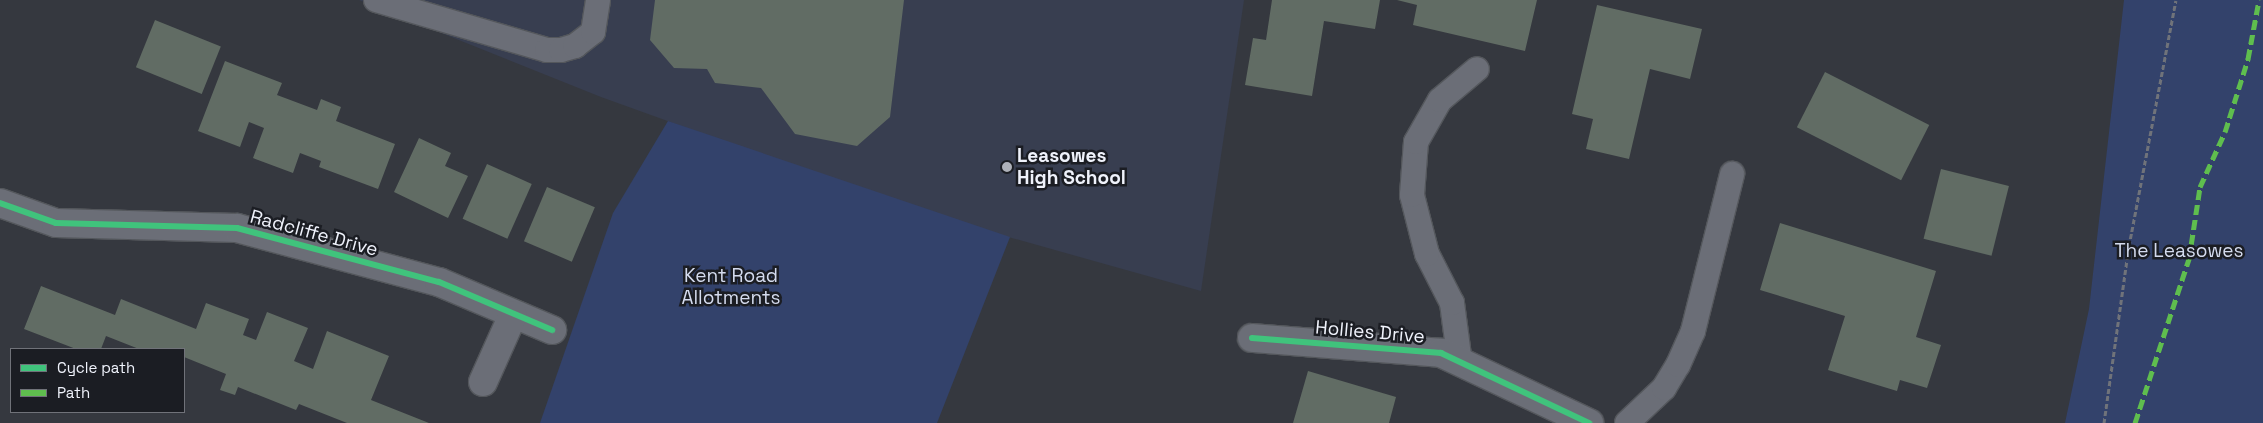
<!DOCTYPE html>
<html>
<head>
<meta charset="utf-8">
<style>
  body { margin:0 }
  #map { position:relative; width:2263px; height:423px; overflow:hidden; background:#35383f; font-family:"Space Grotesk",sans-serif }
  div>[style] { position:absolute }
  .built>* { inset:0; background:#383e50 }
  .green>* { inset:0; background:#33426b }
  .building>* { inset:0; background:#616c64; transform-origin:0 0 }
  .path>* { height:3px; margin-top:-1.5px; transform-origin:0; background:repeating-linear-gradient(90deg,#70737a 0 5px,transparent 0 7.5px) }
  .roads { filter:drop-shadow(1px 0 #54575c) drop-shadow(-1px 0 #54575c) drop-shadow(0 1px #54575c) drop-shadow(0 -1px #54575c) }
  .service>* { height:24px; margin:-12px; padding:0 12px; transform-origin:12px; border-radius:12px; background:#6b6e77 }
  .minor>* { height:28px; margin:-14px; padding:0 14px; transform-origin:14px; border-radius:14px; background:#6b6e77 }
  .quiet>* { height:5px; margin-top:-2.5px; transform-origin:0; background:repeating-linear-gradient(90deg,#5fbe4e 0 10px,transparent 0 15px) }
  .cycleway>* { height:6px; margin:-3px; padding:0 3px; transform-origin:3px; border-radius:3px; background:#40c37c }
  .dots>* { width:14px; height:14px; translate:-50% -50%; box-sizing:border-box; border:2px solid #1b1d23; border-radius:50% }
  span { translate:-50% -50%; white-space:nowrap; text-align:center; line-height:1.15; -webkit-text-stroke:5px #1b1d23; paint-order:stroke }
  .poi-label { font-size:19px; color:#eff2fb; font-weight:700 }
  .left { translate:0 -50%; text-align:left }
  .street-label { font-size:19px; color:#eff2fb }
  .park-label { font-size:19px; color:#d4dbee }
  .legend { position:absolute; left:10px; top:348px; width:175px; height:65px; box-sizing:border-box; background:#1b1d23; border:1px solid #707279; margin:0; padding:6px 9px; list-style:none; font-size:15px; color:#eff2fb }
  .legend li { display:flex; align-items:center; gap:10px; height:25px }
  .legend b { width:25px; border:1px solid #707279 }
</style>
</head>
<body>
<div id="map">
  <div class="built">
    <i style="clip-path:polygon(359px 0,1244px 0,1201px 291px,923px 213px,601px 97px)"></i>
  </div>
  <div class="green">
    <i style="clip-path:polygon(2124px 0,2263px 0,2263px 423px,2065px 423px,2089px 309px)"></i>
    <i style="clip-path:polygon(668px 121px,1010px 237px,937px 423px,540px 423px,613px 213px)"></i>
  </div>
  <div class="building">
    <i style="clip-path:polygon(655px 0,904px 0,890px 117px,857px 146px,795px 134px,761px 88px,715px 83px,707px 69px,674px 68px,650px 40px)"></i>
    <i style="clip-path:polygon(1272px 0,1380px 0,1375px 29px,1324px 21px,1312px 96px,1245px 85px,1253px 38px,1266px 40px)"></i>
    <i style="clip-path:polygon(1397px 0,1537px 0,1525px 51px,1413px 25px,1417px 5px)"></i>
    <i style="clip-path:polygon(1597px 5px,1702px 29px,1690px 79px,1650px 69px,1629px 159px,1586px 149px,1593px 119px,1572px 114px)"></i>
    <i style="left:155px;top:20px;width:71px;height:51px;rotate:22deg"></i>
    <i style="clip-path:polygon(225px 61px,282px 83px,277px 95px,317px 110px,321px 99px,341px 107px,336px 121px,395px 144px,378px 189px,319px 167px,321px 161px,300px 153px,293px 173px,253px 158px,264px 128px,249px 122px,240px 147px,198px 131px)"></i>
    <i style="left:1825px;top:72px;width:117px;height:62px;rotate:27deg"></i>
    <i style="clip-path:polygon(419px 138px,451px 153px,445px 166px,468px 176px,448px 218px,394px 192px)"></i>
    <i style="left:487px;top:164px;width:49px;height:60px;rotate:24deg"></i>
    <i style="left:1941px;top:169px;width:70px;height:72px;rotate:14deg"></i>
    <i style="left:547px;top:187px;width:52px;height:59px;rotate:23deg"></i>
    <i style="clip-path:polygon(1780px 223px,1936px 271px,1916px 337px,1941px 345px,1927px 388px,1900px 380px,1897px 391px,1828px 370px,1845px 316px,1760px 290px)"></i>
    <i style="clip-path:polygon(41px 286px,115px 315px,121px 299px,196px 329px,206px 303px,249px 319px,243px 335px,256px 340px,267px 312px,308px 328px,294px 361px,313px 369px,327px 331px,389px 356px,371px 400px,429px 423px,347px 423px,299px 404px,296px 410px,238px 387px,235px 395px,220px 390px,226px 374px,184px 357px,184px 349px,139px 349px,106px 336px,101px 349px,76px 349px,24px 329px)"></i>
    <i style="clip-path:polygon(1308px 371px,1396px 397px,1389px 423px,1293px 423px)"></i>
  </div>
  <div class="path">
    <i style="left:2104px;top:423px;width:179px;rotate:-82deg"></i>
    <i style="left:2129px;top:246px;width:250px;rotate:-79.2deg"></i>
  </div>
  <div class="roads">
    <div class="service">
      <i style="left:376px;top:0;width:178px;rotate:16.3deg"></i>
      <i style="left:547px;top:50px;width:14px"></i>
      <i style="left:561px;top:50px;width:15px;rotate:-16deg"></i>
      <i style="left:575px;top:46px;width:23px;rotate:-38deg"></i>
      <i style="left:593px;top:32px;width:32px;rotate:-81deg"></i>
      <i style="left:1460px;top:363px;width:61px;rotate:-97.6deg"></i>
      <i style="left:1452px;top:303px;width:55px;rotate:-117deg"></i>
      <i style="left:1427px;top:254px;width:61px;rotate:-104.3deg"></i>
      <i style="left:1412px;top:195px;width:53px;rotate:-85.7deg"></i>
      <i style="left:1416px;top:142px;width:48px;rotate:-60.3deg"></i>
      <i style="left:1440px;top:100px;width:48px;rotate:-40deg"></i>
      <i style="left:1627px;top:423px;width:51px;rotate:-43.4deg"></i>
      <i style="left:1664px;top:388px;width:27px;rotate:-59deg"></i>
      <i style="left:1678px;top:365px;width:37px;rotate:-66deg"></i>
      <i style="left:1693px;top:331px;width:162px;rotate:-76deg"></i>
    </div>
    <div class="minor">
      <i style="left:0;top:203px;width:59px;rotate:19.7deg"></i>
      <i style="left:56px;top:223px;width:181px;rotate:1.6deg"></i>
      <i style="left:237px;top:228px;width:209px;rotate:15deg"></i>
      <i style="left:439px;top:282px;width:123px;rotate:23deg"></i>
      <i style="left:1252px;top:338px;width:190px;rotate:4.5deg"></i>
      <i style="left:1441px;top:353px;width:164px;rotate:25.3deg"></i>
      <i style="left:483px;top:382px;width:73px;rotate:-65.9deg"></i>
    </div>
  </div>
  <div class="quiet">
    <i style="left:2135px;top:423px;width:173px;rotate:-71.8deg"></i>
    <i style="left:2189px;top:259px;width:73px;rotate:-81.3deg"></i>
    <i style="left:2200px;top:187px;width:60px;rotate:-65.6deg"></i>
    <i style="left:2225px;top:132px;width:77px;rotate:-72.5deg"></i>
    <i style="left:2248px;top:59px;width:60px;rotate:-79.4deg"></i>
  </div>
  <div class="cycleway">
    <i style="left:0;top:203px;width:59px;rotate:19.7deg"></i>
    <i style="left:56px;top:223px;width:181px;rotate:1.6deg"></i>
    <i style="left:237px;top:228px;width:209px;rotate:15deg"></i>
    <i style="left:439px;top:282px;width:123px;rotate:23deg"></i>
    <i style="left:1252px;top:338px;width:190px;rotate:4.5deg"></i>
    <i style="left:1441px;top:353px;width:164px;rotate:25.3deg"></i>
  </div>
  <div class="dots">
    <i style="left:1007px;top:167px;background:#aeb1b9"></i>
  </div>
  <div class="poi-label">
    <span class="left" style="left:1017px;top:167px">Leasowes<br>High School</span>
  </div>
  <div class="street-label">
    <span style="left:314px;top:233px;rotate:15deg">Radcliffe Drive</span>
    <span style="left:1370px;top:332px;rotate:5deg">Hollies Drive</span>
  </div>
  <div class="park-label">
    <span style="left:2179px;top:251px">The Leasowes</span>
    <span style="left:731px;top:287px">Kent Road<br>Allotments</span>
  </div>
  <ul class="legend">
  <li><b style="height:6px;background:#40c37c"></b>Cycle path</li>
  <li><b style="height:6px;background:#5fbe4e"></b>Path</li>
  </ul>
</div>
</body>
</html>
